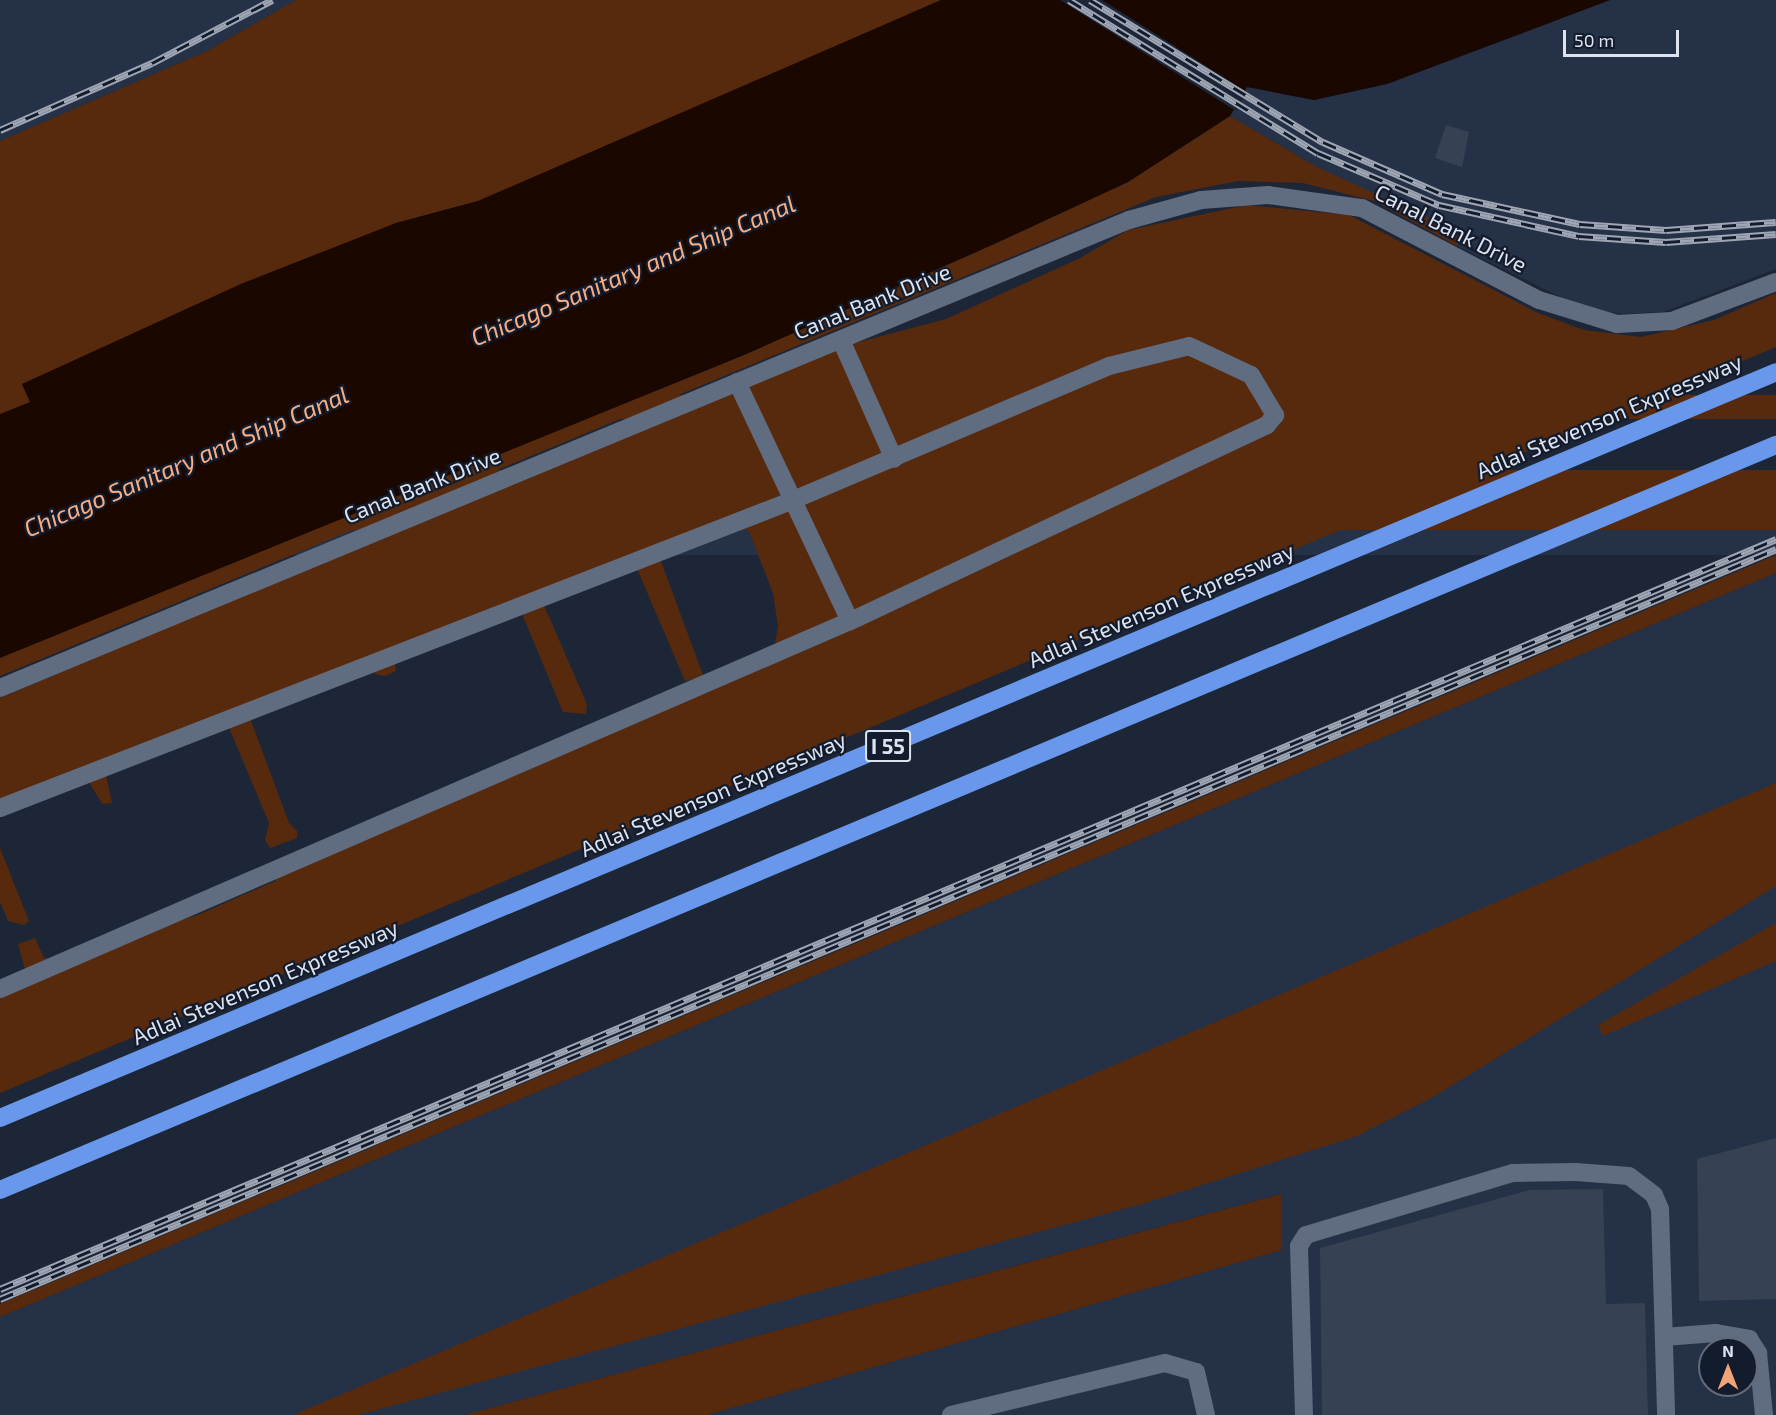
<!DOCTYPE html>
<html>
<head>
<meta charset="utf-8">
<style>
  body { margin:0 }
  #map { position:relative; width:1776px; height:1415px; overflow:hidden; background:#1c2637; font-family:"Exo 2",sans-serif }
  div>[style] { position:absolute }
  .built>* { inset:0; background:#243146; transform-origin:0 0 }
  .green>* { inset:0; background:#582a0d; transform-origin:0 0 }
  .water>* { inset:0; background:#1a0700 }
  .pier>* { inset:0; background:#1c2637 }
  .building>* { inset:0; background:#364153 }
  .minor>* { height:18px; margin:-9px; padding:0 9px; transform-origin:9px; border-radius:9px; background:#606c80 }
  .highway>* { height:18px; margin:-9px; padding:0 9px; transform-origin:9px; border-radius:9px; background:#6897eb }
  .rail>* { height:7px; margin-top:-3.5px; transform-origin:0; background:repeating-linear-gradient(90deg,#131c2c 0 14px,#9ea5b3 0 28px); box-sizing:border-box; border-block:2px solid #9ea5b3 }
  span { translate:-50% -50%; white-space:nowrap; text-align:center; line-height:1.15; -webkit-text-stroke:4.5px #131c2c; paint-order:stroke }
  .shield-label span { padding:2px 4px; background:#131c2c; border:2px solid; border-radius:4px; -webkit-text-stroke-width:0 }
  .shield-label { font-size:21px; color:#dce2ee; font-weight:700 }
  .street-label { font-size:22px; color:#dce2ee }
  .water-label { font-size:24px; color:#f9ad82; font-style:italic }
  .north { position:absolute; left:1698px; top:1337px; width:60px; height:60px; box-sizing:border-box; background:#131c2c; border:2px solid #636b7a; border-radius:50%; rotate:0deg; font-size:16px; font-weight:700; line-height:24px; text-align:center; color:#dce2ee }
  .north::after { content:''; display:block; margin:auto; width:21px; height:27px; background:#efa377; clip-path:polygon(50% 0,100% 100%,50% 72%,0 100%) }
  .scale { position:absolute; left:1563px; top:30px; width:116px; height:27px; box-sizing:border-box; border:3px solid #dce2ee; border-top:0; padding-left:8px; font-size:18px; line-height:21px; white-space:nowrap; color:#dce2ee; -webkit-text-stroke:4px #131c2c; paint-order:stroke }
</style>
</head>
<body>
<div id="map">
  <div class="built">
    <i style="clip-path:polygon(0 0,296px 0,207px 51px,0 141px)"></i>
    <i style="clip-path:polygon(1610px 0,1776px 0,1776px 269px,1663px 312px,1624px 314px,1583px 308px,1457px 246px,1461px 240px,1315px 166px,1230px 116px,1247px 87px,1314px 100px,1387px 84px)"></i>
    <i style="left:1776px;top:530px;width:25px;height:1927px;rotate:90deg"></i>
    <i style="clip-path:polygon(evenodd,1776px 573px,1776px 1415px,707px 1415px,1282px 1250px,1280px 1194px,465px 1415px,0 1415px,0 1317px,1776px 573px,1710px 1349px,1746px 1349px,1746px 1385px,1710px 1385px,1710px 1349px)"></i>
  </div>
  <div class="green">
    <i style="clip-path:polygon(296px 0,941px 0,619px 142px,478px 201px,396px 223px,22px 384px,30px 402px,0 414px,0 141px,207px 51px)"></i>
    <i style="clip-path:polygon(1230px 116px,1315px 166px,1439px 223px,1461px 240px,1457px 246px,1374px 201px,1303px 183px,1238px 181px,1156px 197px,0 676px,0 658px,22px 648px,744px 355px,992px 245px,1128px 182px)"></i>
    <i style="clip-path:polygon(1247px 205px,1349px 215px,1538px 313px,1584px 330px,1641px 337px,1714px 320px,1776px 293px,1776px 347px,0 1093px,0 993px,28px 980px,18px 944px,35px 938px,44px 958px,61px 960px,200px 914px,275px 881px,279px 863px,773px 658px,778px 626px,773px 593px,743px 516px,656px 548px,703px 675px,697px 679px,685px 681px,632px 557px,539px 594px,587px 704px,586px 714px,563px 712px,517px 602px,393px 652px,396px 671px,385px 676px,375px 674px,368px 659px,247px 710px,289px 823px,297px 831px,297px 838px,270px 848px,265px 840px,269px 823px,225px 718px,104px 766px,112px 803px,102px 804px,85px 775px,0 810px,0 698px,825px 351px,946px 319px,1080px 258px,1128px 230px)"></i>
    <i style="left:1776px;top:395px;width:24px;height:1927px;rotate:90deg"></i>
    <i style="left:1776px;top:470px;width:60px;height:1930px;rotate:90deg"></i>
    <i style="clip-path:polygon(1776px 555px,1776px 573px,0 1317px,0 1304px)"></i>
    <i style="clip-path:polygon(1776px 783px,1776px 886px,1433px 1097px,1357px 1136px,1142px 1204px,358px 1415px,293px 1415px)"></i>
    <i style="clip-path:polygon(0 848px,29px 921px,24px 925px,8px 921px,0 902px)"></i>
    <i style="clip-path:polygon(1776px 923px,1776px 961px,1603px 1036px,1598px 1025px)"></i>
    <i style="clip-path:polygon(1281px 1194px,1282px 1250px,707px 1415px,465px 1415px)"></i>
  </div>
  <div class="water">
    <i style="clip-path:polygon(evenodd,941px 0,1610px 0,1387px 84px,1314px 100px,1247px 87px,1230px 116px,1128px 182px,992px 245px,744px 355px,0 658px,0 414px,30px 402px,22px 384px,243px 283px,396px 223px,478px 201px,941px 0,1122px 22px,1135px 22px,1137px 35px,1122px 38px,1122px 22px)"></i>
  </div>
  <div class="pier">
    <i style="clip-path:polygon(1060px 0,1102px 0,1247px 92px,1236px 111px)"></i>
  </div>
  <div class="building">
    <i style="clip-path:polygon(1446px 125px,1469px 132px,1462px 167px,1435px 158px)"></i>
    <i style="clip-path:polygon(1776px 1138px,1776px 1299px,1699px 1301px,1697px 1159px)"></i>
    <i style="clip-path:polygon(1603px 1189px,1606px 1304px,1645px 1303px,1648px 1415px,1322px 1415px,1320px 1248px,1530px 1190px)"></i>
  </div>
  <div class="minor">
    <i style="left:841px;top:340px;width:130px;rotate:66deg"></i>
    <i style="left:737px;top:382px;width:264px;rotate:64.7deg"></i>
    <i style="left:0;top:688px;width:1222px;rotate:-22.52deg"></i>
    <i style="left:1129px;top:220px;width:75px;rotate:-15.5deg"></i>
    <i style="left:1201px;top:200px;width:67px;rotate:-4.3deg"></i>
    <i style="left:1268px;top:195px;width:95px;rotate:7.9deg"></i>
    <i style="left:1362px;top:208px;width:199px;rotate:27.5deg"></i>
    <i style="left:1539px;top:300px;width:82px;rotate:17.1deg"></i>
    <i style="left:1617px;top:324px;width:55px;rotate:-3.1deg"></i>
    <i style="left:1672px;top:321px;width:111px;rotate:-20.6deg"></i>
    <i style="left:0;top:808px;width:848px;rotate:-21.21deg"></i>
    <i style="left:791px;top:501px;width:345px;rotate:-23deg"></i>
    <i style="left:1109px;top:366px;width:82px;rotate:-14deg"></i>
    <i style="left:1189px;top:346px;width:68px;rotate:25.1deg"></i>
    <i style="left:1251px;top:375px;width:47px;rotate:59deg"></i>
    <i style="left:1275px;top:415px;width:13px;rotate:129deg"></i>
    <i style="left:1267px;top:425px;width:461px;rotate:154.8deg"></i>
    <i style="left:850px;top:621px;width:926px;rotate:156.59deg"></i>
    <i style="left:1664px;top:1337px;width:52px;rotate:-4.4deg"></i>
    <i style="left:1716px;top:1333px;width:34px;rotate:10deg"></i>
    <i style="left:1749px;top:1339px;width:17px;rotate:57deg"></i>
    <i style="left:1758px;top:1353px;width:62px;rotate:84.5deg"></i>
    <i style="left:951px;top:1415px;width:220px;rotate:-13.7deg"></i>
    <i style="left:1165px;top:1363px;width:32px;rotate:16deg"></i>
    <i style="left:1196px;top:1372px;width:44px;rotate:76.9deg"></i>
    <i style="left:1304px;top:1415px;width:169px;rotate:-91.7deg"></i>
    <i style="left:1299px;top:1246px;width:13px;rotate:-58deg"></i>
    <i style="left:1306px;top:1235px;width:216px;rotate:-16.7deg"></i>
    <i style="left:1513px;top:1173px;width:63px;rotate:-0.9deg"></i>
    <i style="left:1576px;top:1172px;width:53px;rotate:4.3deg"></i>
    <i style="left:1629px;top:1176px;width:31px;rotate:37deg"></i>
    <i style="left:1654px;top:1195px;width:15px;rotate:67deg"></i>
    <i style="left:1660px;top:1209px;width:206px;rotate:88.3deg"></i>
  </div>
  <div class="highway">
    <i style="left:0;top:1118px;width:1926px;rotate:-22.78deg"></i>
    <i style="left:0;top:1190px;width:1926px;rotate:-22.76deg"></i>
  </div>
  <div class="rail">
    <i style="left:1069px;top:0;width:292px;rotate:31.6deg"></i>
    <i style="left:1318px;top:153px;width:132px;rotate:23.3deg"></i>
    <i style="left:1439px;top:205px;width:143px;rotate:12.5deg"></i>
    <i style="left:1579px;top:236px;width:87px;rotate:3.9deg"></i>
    <i style="left:1666px;top:242px;width:110px;rotate:-4.2deg"></i>
    <i style="left:1090px;top:0;width:273px;rotate:31.4deg"></i>
    <i style="left:1323px;top:142px;width:130px;rotate:23.6deg"></i>
    <i style="left:1442px;top:194px;width:141px;rotate:12.3deg"></i>
    <i style="left:1580px;top:224px;width:86px;rotate:4deg"></i>
    <i style="left:1666px;top:230px;width:110px;rotate:-4.2deg"></i>
    <i style="left:0;top:130px;width:166px;rotate:-23.8deg"></i>
    <i style="left:152px;top:63px;width:136px;rotate:-27.7deg"></i>
    <i style="left:0;top:1289px;width:1928px;rotate:-22.89deg"></i>
    <i style="left:0;top:1299px;width:1928px;rotate:-22.89deg"></i>
  </div>
  <div class="shield-label">
    <span style="left:888px;top:746px">I 55</span>
  </div>
  <div class="street-label">
    <span style="left:1451px;top:228px;rotate:27deg">Canal Bank Drive</span>
    <span style="left:872px;top:301px;rotate:-22deg">Canal Bank Drive</span>
    <span style="left:1609px;top:416px;rotate:-23deg">Adlai Stevenson Expressway</span>
    <span style="left:422px;top:485px;rotate:-22deg">Canal Bank Drive</span>
    <span style="left:1161px;top:605px;rotate:-23deg">Adlai Stevenson Expressway</span>
    <span style="left:713px;top:794px;rotate:-23deg">Adlai Stevenson Expressway</span>
    <span style="left:265px;top:982px;rotate:-23deg">Adlai Stevenson Expressway</span>
  </div>
  <div class="water-label">
    <span style="left:633px;top:270px;rotate:-23deg">Chicago Sanitary and Ship Canal</span>
    <span style="left:186px;top:461px;rotate:-23deg">Chicago Sanitary and Ship Canal</span>
  </div>
  <div class="north">N</div>
  <div class="scale">50 m</div>
</div>
</body>
</html>
